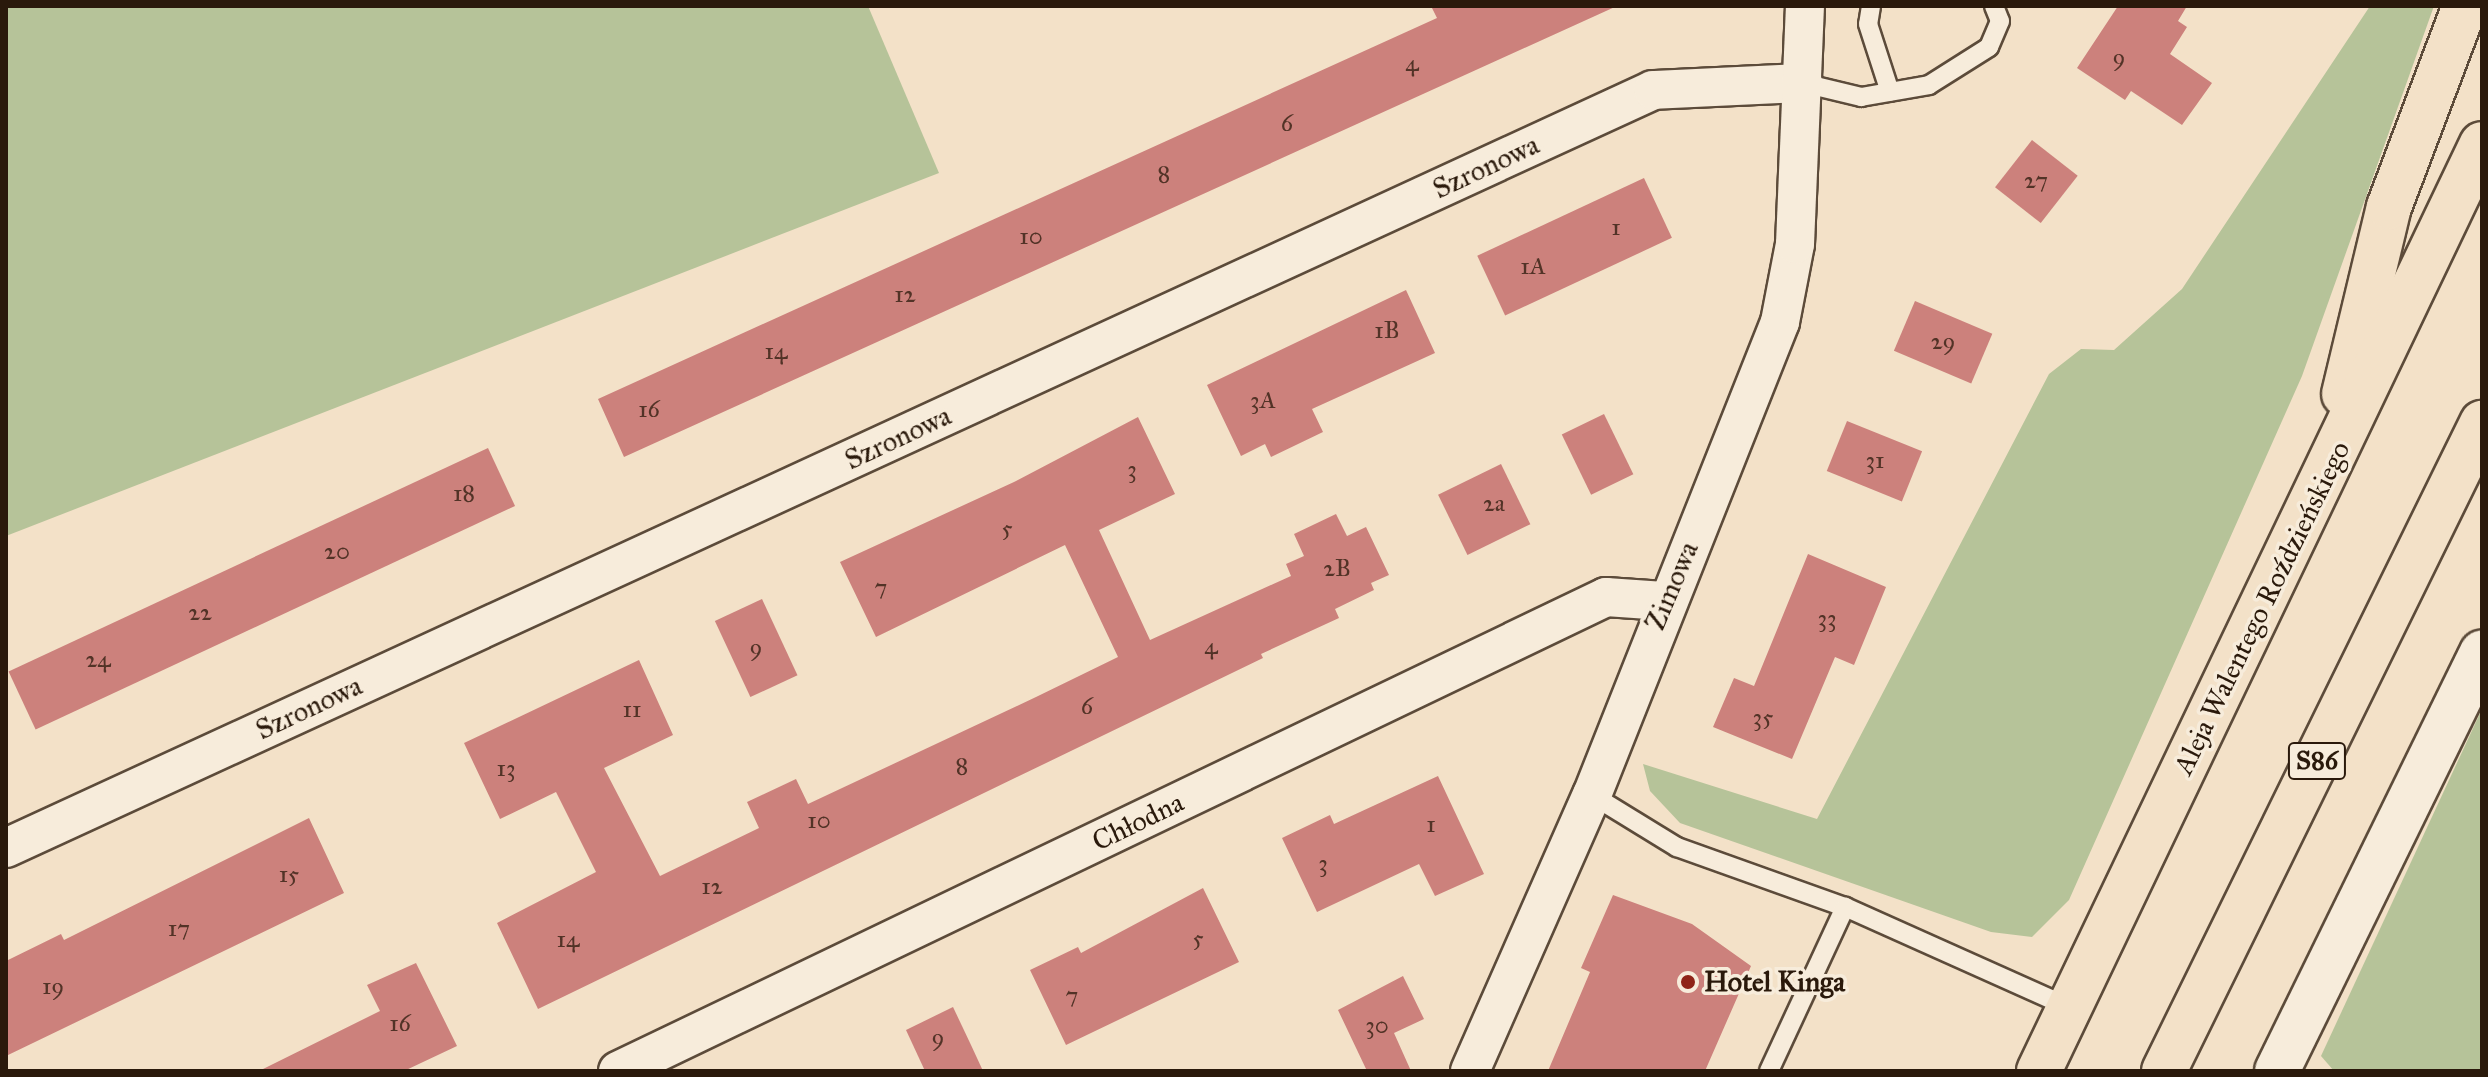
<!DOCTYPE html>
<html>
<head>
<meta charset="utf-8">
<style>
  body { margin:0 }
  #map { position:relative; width:2488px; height:1077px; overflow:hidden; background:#f3e1c8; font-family:"IM FELL Great Primer",serif }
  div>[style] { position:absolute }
  .green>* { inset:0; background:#b6c399 }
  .building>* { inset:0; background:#cc817c; transform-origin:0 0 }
  .roads { filter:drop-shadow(2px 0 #5c4b3a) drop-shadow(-2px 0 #5c4b3a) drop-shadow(0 2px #5c4b3a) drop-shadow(0 -2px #5c4b3a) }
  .service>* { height:18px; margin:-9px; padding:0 9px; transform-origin:9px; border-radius:9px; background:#f7ecdb }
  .minor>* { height:38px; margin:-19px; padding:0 19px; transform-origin:19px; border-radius:19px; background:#f7ecdb }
  .tertiary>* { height:44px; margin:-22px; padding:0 22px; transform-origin:22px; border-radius:22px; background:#f7ecdb }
  .motorway>* { height:44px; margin:-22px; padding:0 22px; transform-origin:22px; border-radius:22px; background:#f3e1c8 }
  .dots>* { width:22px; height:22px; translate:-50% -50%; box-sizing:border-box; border:4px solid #f7ecdb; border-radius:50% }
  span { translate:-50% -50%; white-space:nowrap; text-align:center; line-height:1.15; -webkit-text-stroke:7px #f7ecdb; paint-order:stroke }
  .number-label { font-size:24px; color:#523327 }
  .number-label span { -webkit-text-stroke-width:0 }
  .shield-label span { padding:2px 6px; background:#f7ecdb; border:2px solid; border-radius:6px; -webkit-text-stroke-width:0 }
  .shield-label { font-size:26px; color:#2a190b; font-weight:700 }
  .street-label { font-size:28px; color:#2a190b }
  .poi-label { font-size:28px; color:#2a190b; font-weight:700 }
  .left { translate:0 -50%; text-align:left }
  .frame { position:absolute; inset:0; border:8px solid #2a190b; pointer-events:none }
</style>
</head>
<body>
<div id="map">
  <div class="green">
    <i style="clip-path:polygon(6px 6px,868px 6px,939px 173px,6px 536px)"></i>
    <i style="clip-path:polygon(2370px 6px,2434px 6px,2302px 376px,2069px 900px,2032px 937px,1991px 932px,1680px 823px,1650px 791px,1643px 764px,1817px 819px,2049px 374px,2081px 349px,2114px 350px,2182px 289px)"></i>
    <i style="clip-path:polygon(2482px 709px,2482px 1071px,2334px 1071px,2321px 1056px)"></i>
  </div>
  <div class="building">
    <i style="clip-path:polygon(1431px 6px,1617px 6px,624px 457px,598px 399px,1437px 18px)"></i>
    <i style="clip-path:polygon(2118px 6px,2187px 6px,2178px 21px,2187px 27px,2170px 54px,2212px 83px,2182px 125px,2131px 91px,2125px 100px,2077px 68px)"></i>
    <i style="left:2032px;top:140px;width:58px;height:60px;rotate:38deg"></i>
    <i style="left:1644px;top:178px;width:66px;height:184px;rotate:65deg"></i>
    <i style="clip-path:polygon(1406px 290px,1435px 353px,1312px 409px,1323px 432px,1271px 457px,1265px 444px,1241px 456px,1207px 385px)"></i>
    <i style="left:1915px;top:301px;width:84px;height:54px;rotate:23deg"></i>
    <i style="left:1604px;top:414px;width:67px;height:47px;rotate:64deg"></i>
    <i style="clip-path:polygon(1138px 417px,1175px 494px,1099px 530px,1150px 640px,1291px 576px,1286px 564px,1304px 556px,1294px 534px,1336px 514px,1347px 536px,1366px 527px,1389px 575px,1371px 583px,1374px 590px,1335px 609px,1339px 618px,1261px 654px,1263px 658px,538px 1009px,497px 923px,596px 872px,556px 792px,500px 819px,464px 743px,639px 660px,673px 735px,604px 768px,660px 876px,759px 828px,747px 802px,796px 779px,808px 804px,1036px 697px,1118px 657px,1065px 545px,876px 637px,840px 562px,1014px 482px)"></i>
    <i style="left:1847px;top:421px;width:81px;height:54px;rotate:22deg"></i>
    <i style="left:488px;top:448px;width:64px;height:529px;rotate:65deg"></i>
    <i style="left:1501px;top:464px;width:67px;height:70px;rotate:64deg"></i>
    <i style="clip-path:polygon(1808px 554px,1886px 587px,1854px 665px,1835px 657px,1792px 759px,1713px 727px,1734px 678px,1754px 686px)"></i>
    <i style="left:762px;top:599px;width:84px;height:52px;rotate:65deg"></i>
    <i style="clip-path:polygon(1438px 776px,1484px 874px,1435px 896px,1419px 864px,1317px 912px,1282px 838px,1330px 815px,1334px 824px)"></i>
    <i style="clip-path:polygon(309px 818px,344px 893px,6px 1056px,6px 961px,61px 934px,64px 940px)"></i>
    <i style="clip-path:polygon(1203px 888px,1239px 962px,1066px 1045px,1030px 970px,1078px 947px,1081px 953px)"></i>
    <i style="clip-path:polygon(1613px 895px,1692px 924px,1751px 966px,1705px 1071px,1548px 1071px,1590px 972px,1581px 968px)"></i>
    <i style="clip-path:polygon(416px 963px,457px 1046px,404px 1071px,259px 1071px,380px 1011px,367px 985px)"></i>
    <i style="clip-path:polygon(1403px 976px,1424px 1019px,1394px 1033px,1411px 1071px,1367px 1071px,1338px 1010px)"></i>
    <i style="clip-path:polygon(953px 1007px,971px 1045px,983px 1071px,925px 1071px,906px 1030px)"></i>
  </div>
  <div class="roads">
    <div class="service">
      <i style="left:1871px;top:6px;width:18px;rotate:99deg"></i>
      <i style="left:1868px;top:24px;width:71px;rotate:72.1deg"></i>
      <i style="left:1803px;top:83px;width:60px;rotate:13.6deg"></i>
      <i style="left:1861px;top:97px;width:69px;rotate:-10deg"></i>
      <i style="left:1929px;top:85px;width:71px;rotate:-32.3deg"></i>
      <i style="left:1989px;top:47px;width:28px;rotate:-67deg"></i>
      <i style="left:2000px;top:21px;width:16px;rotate:-112deg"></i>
      <i style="left:1592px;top:795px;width:100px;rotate:31.5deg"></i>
      <i style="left:1677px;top:847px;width:178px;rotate:19.7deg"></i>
      <i style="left:1845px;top:907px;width:245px;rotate:24.1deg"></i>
      <i style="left:1769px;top:1071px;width:181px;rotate:-65.1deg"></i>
    </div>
    <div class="minor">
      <i style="left:6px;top:848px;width:1813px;rotate:-24.71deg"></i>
      <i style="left:1653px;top:90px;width:150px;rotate:-2.7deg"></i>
      <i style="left:618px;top:1071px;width:1096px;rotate:-25.63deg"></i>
      <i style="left:1606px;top:597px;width:58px;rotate:3.9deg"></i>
      <i style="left:1470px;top:1071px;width:302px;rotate:-66.2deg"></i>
      <i style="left:1592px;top:795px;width:509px;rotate:-68.32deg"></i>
      <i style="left:1780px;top:322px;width:79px;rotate:-79.1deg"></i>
      <i style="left:1795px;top:244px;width:238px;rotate:-87.6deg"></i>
    </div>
    <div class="tertiary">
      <i style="left:2277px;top:1071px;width:466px;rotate:-63.9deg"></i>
    </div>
    <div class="motorway">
      <i style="left:2344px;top:394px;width:192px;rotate:-76.5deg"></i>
      <i style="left:2389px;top:207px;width:215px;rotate:-69.3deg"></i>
      <i style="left:2039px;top:1071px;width:1027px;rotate:-64.46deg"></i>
      <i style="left:2164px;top:1071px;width:722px;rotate:-63.86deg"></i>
    </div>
  </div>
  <div class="dots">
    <i style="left:1688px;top:982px;background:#8f2418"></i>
  </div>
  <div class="number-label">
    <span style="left:2119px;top:58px">9</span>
    <span style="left:1412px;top:64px">4</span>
    <span style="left:1287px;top:124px">6</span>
    <span style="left:1164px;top:175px">8</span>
    <span style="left:2036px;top:181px">27</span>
    <span style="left:1616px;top:228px">1</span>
    <span style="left:1031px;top:237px">10</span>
    <span style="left:1533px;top:267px">1A</span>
    <span style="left:905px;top:295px">12</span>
    <span style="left:1387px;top:331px">1B</span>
    <span style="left:1943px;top:342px">29</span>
    <span style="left:776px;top:352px">14</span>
    <span style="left:1263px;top:401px">3A</span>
    <span style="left:649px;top:410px">16</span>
    <span style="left:1875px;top:461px">31</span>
    <span style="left:1132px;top:470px">3</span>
    <span style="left:464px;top:494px">18</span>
    <span style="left:1494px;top:504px">2a</span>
    <span style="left:1007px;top:529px">5</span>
    <span style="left:337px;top:552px">20</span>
    <span style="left:1337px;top:569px">2B</span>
    <span style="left:881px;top:588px">7</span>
    <span style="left:200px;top:613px">22</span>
    <span style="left:1827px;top:619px">33</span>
    <span style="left:1211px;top:647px">4</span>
    <span style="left:756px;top:648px">9</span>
    <span style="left:98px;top:660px">24</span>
    <span style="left:1087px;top:707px">6</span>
    <span style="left:632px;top:710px">11</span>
    <span style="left:1763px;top:718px">35</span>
    <span style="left:962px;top:767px">8</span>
    <span style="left:506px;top:769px">13</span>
    <span style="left:819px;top:821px">10</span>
    <span style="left:1431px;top:825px">1</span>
    <span style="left:1323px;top:864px">3</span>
    <span style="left:289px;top:875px">15</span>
    <span style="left:712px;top:887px">12</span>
    <span style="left:179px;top:929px">17</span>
    <span style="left:1198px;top:939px">5</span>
    <span style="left:568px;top:940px">14</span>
    <span style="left:53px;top:987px">19</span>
    <span style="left:1072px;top:996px">7</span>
    <span style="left:400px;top:1024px">16</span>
    <span style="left:1377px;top:1026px">30</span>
    <span style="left:938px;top:1038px">9</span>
  </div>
  <div class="shield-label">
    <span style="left:2317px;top:761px">S86</span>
  </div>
  <div class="street-label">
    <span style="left:1486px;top:167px;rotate:-25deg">Szronowa</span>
    <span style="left:898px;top:438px;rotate:-25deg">Szronowa</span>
    <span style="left:1672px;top:586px;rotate:-67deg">Zimowa</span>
    <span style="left:2262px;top:608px;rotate:-64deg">Aleja Walentego Roździeńskiego</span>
    <span style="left:309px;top:708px;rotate:-25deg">Szronowa</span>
    <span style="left:1138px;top:822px;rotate:-26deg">Chłodna</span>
  </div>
  <div class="poi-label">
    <span class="left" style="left:1704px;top:982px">Hotel Kinga</span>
  </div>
  <div class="frame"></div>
</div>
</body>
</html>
